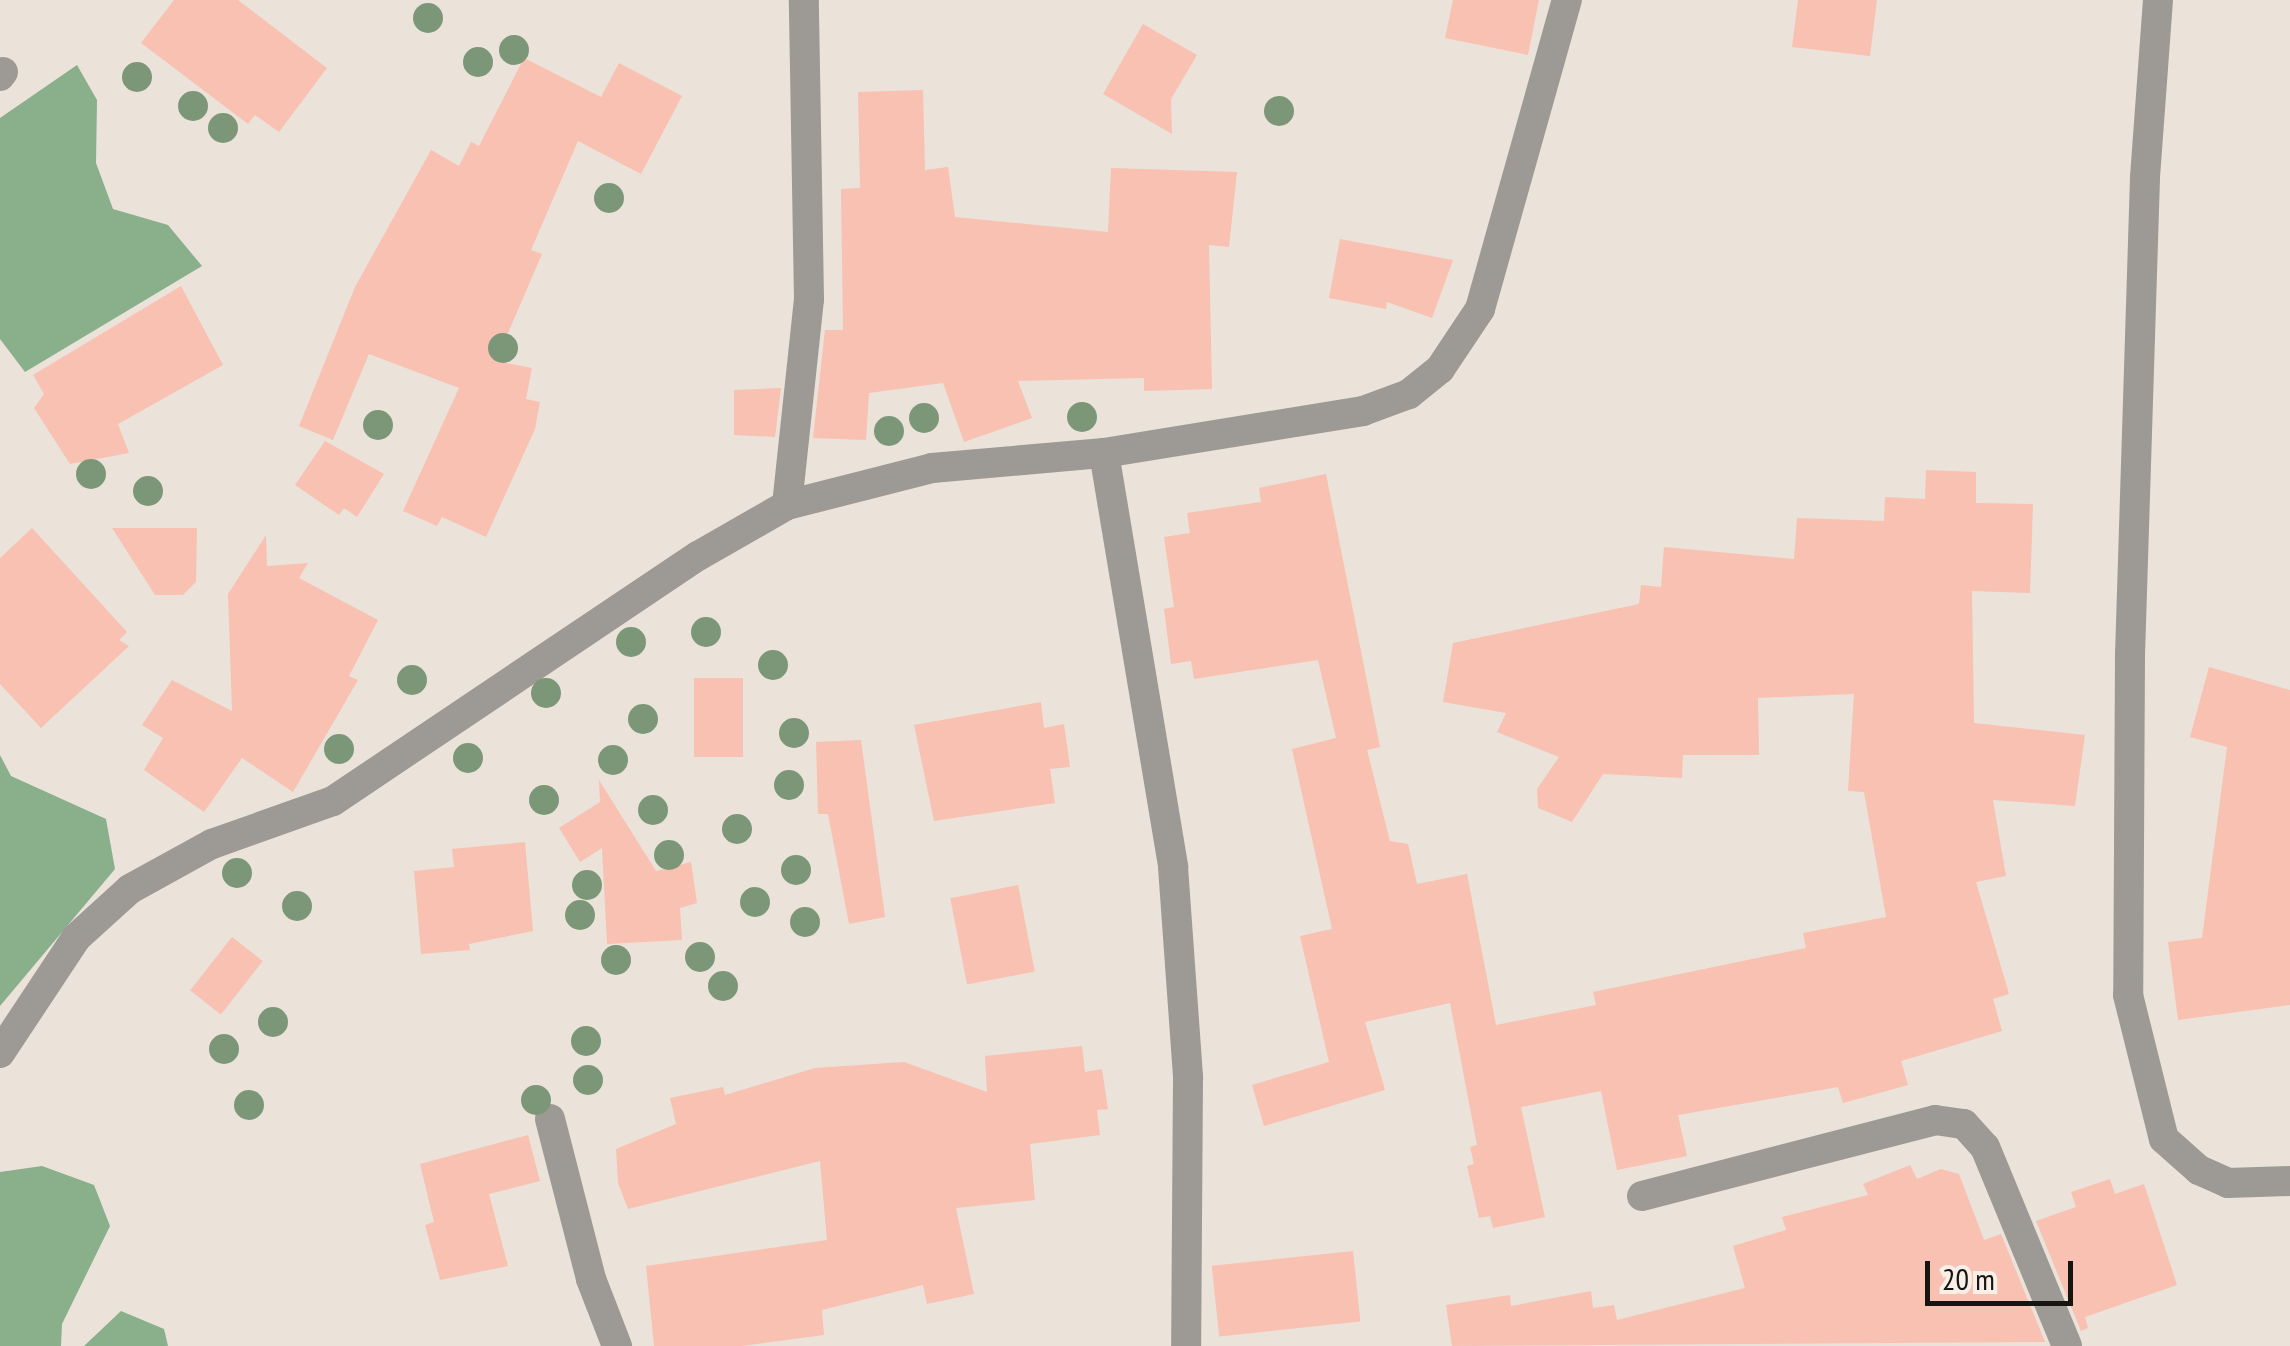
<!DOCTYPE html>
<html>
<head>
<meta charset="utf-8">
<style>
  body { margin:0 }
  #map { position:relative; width:2290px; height:1346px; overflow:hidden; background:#ebe2d9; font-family:"PT Sans Narrow",sans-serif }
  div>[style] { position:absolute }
  .forest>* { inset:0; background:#89af8b }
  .building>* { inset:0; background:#f8c1b2; transform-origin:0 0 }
  .minor>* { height:30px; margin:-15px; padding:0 15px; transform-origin:15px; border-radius:15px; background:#9d9995 }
  .trees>* { width:30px; height:30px; margin:-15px; border-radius:50%; background:#7c9778 }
  span { translate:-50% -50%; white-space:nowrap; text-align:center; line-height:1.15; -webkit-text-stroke:8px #f8efe7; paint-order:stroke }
  .scale { position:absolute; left:1925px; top:1261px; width:148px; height:45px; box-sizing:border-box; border:5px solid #171411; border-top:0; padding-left:12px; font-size:30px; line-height:35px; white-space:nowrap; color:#171411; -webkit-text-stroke:8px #f8efe7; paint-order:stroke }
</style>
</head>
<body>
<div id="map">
  <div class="forest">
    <i style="clip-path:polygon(77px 65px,97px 100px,96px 163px,113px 209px,168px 225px,202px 266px,25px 372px,0 339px,0 118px)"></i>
    <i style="clip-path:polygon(0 755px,11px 776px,106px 819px,115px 869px,0 1006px)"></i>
    <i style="clip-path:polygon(42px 1166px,94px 1185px,110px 1226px,62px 1324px,61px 1346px,0 1346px,0 1172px)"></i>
    <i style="clip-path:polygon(121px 1311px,164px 1329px,168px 1346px,84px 1346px)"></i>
  </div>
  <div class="building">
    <i style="clip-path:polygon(174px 0,238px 0,327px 68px,279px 132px,255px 115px,248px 124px,141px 43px)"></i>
    <i style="clip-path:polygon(1453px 0,1539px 0,1528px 55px,1445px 38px)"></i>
    <i style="clip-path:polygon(1798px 0,1877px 0,1870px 56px,1792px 47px)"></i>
    <i style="clip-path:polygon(1143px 24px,1197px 55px,1171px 99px,1172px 134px,1103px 94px)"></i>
    <i style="clip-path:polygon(524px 58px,601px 97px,619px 63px,682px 96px,641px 174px,578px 141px,531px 250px,542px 254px,496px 361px,532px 368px,526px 399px,540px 402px,535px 429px,486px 537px,442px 517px,437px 526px,403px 511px,459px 388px,369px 354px,333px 440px,299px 426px,355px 287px,431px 150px,459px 166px,471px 142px,479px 146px)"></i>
    <i style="clip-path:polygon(923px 90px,925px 170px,948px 167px,955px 217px,1108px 232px,1111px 168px,1237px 172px,1229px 247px,1209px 245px,1212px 389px,1144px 391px,1144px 378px,1018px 381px,1032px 418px,964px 442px,943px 383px,869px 393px,866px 440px,813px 438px,825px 330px,843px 330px,841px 189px,860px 188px,858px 92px)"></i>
    <i style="clip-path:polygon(1340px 239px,1453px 260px,1432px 318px,1387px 302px,1386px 309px,1329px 298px)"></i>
    <i style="clip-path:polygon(181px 286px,223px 365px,118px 424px,129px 453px,70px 464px,34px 408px,44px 394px,33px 375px)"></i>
    <i style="clip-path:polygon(781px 388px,775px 437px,734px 435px,734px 390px)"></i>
    <i style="clip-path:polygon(325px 441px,384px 474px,357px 517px,344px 508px,339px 515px,295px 485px)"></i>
    <i style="clip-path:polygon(1926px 470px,1976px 472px,1976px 503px,2033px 504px,2030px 593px,1972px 591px,1974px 723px,2085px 735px,2075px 806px,1993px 800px,2006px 876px,1976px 882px,2009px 994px,1993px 999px,2002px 1031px,1901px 1061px,1908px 1085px,1843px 1103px,1838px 1087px,1678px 1115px,1687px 1156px,1617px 1170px,1601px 1091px,1521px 1107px,1545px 1217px,1493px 1228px,1490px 1216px,1479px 1218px,1467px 1166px,1474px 1164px,1470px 1147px,1477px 1145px,1450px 1003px,1365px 1022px,1385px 1090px,1264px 1126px,1252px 1085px,1329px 1062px,1300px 936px,1332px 929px,1292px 749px,1336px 738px,1318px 660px,1194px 679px,1191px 661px,1171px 664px,1164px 609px,1174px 607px,1164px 537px,1190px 533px,1187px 513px,1261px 502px,1259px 488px,1326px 474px,1380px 747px,1367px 750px,1390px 841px,1408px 844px,1417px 884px,1467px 874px,1496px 1025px,1596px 1005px,1593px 992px,1806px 948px,1803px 933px,1886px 917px,1864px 792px,1848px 791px,1854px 694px,1758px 698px,1759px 755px,1683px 755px,1682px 778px,1603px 774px,1572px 822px,1538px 808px,1537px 789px,1559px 757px,1497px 732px,1506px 713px,1443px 702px,1453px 643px,1639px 604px,1641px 585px,1661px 587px,1664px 547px,1794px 559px,1797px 518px,1884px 521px,1885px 497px,1925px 499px)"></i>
    <i style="clip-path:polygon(32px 528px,127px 632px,119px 640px,129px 646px,41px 728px,0 684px,0 558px)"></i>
    <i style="clip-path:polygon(112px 528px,197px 528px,196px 582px,183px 595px,155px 595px)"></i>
    <i style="clip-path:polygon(266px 535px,267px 566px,308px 563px,299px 578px,378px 620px,349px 676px,358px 680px,293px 792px,242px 758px,204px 812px,144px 770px,163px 738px,142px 725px,172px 680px,232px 711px,228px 594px)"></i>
    <i style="clip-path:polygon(2209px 667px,2290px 690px,2290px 1005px,2178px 1020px,2168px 942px,2202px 938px,2227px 747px,2190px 737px)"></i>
    <i style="left:694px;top:678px;width:49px;height:79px"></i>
    <i style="clip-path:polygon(1041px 702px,1044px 728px,1064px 724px,1070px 767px,1050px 769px,1055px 803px,934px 821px,914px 725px)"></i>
    <i style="clip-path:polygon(861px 740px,885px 917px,849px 924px,828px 814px,818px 814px,816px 742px)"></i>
    <i style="clip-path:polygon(599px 780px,656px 871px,691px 862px,697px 903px,680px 908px,682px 940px,607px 944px,602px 848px,580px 862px,559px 828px,600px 802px)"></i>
    <i style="clip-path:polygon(525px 842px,533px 931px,469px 944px,470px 950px,421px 954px,414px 871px,454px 867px,452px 849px)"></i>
    <i style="left:1018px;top:885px;width:88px;height:69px;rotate:79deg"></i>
    <i style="left:232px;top:937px;width:39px;height:68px;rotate:38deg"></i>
    <i style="clip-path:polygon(1082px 1046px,1085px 1072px,1102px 1069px,1108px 1109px,1097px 1110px,1100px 1135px,1030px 1144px,1035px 1200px,956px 1208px,974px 1294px,927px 1304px,923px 1285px,822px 1310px,824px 1335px,742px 1346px,654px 1346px,646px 1266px,827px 1240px,820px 1161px,628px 1209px,618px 1183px,616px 1149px,676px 1124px,670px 1098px,723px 1087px,725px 1095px,815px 1068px,904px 1062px,987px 1092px,985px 1056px)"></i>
    <i style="clip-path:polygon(528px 1135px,540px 1181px,489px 1194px,508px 1266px,440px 1280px,425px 1225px,434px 1222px,420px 1164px)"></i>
    <i style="clip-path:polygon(1910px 1165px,1917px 1179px,1941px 1169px,1959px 1174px,1984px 1240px,2001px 1234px,2045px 1342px,1452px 1346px,1446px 1305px,1510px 1295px,1511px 1306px,1591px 1291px,1593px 1308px,1614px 1305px,1617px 1320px,1745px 1288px,1733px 1246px,1786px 1230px,1782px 1217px,1868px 1195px,1863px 1184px)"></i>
    <i style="clip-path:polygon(2110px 1179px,2115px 1194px,2144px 1184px,2177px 1285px,2085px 1317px,2088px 1328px,2081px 1331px,2036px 1221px,2076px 1207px,2071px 1192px)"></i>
    <i style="left:1353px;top:1251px;width:71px;height:142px;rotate:84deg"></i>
  </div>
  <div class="minor">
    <i style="left:2158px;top:0;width:178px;rotate:94.2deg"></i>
    <i style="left:2145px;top:178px;width:477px;rotate:91.8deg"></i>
    <i style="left:2130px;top:655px;width:340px;rotate:90.3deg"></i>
    <i style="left:2128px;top:995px;width:148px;rotate:76deg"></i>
    <i style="left:2164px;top:1139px;width:47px;rotate:41.5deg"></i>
    <i style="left:2199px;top:1170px;width:32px;rotate:24deg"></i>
    <i style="left:2228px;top:1183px;width:62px;rotate:-1.8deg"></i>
    <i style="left:0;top:76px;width:5px;rotate:-53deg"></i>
    <i style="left:1104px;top:453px;width:420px;rotate:80.5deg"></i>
    <i style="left:1173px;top:867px;width:212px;rotate:85.9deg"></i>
    <i style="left:1188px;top:1078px;width:268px;rotate:90.4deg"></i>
    <i style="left:787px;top:505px;width:207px;rotate:-83.9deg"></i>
    <i style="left:809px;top:299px;width:299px;rotate:-91deg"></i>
    <i style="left:0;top:1053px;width:138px;rotate:-56.5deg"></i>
    <i style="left:76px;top:938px;width:73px;rotate:-42.2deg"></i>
    <i style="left:130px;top:889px;width:94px;rotate:-28.8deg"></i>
    <i style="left:212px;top:844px;width:128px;rotate:-19.6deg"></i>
    <i style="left:333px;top:801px;width:440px;rotate:-33.9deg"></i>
    <i style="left:698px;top:556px;width:103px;rotate:-29.8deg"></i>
    <i style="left:787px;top:505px;width:150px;rotate:-14.3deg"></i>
    <i style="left:932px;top:468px;width:173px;rotate:-5deg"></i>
    <i style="left:1104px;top:453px;width:262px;rotate:-9.2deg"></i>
    <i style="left:1363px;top:411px;width:49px;rotate:-20.3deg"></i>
    <i style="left:1409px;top:394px;width:40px;rotate:-39deg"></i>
    <i style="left:1440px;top:369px;width:72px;rotate:-56.3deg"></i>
    <i style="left:1480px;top:309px;width:321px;rotate:-74.3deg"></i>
    <i style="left:550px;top:1119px;width:165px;rotate:75.6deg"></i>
    <i style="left:591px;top:1279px;width:72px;rotate:68.8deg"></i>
    <i style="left:1642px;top:1196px;width:303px;rotate:-14.5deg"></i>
    <i style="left:1935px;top:1120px;width:29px;rotate:8deg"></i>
    <i style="left:1964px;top:1124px;width:31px;rotate:48deg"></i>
    <i style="left:1985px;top:1147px;width:215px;rotate:67.6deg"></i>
  </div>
  <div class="trees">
    <i style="left:428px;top:18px"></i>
    <i style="left:514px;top:50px"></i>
    <i style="left:478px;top:62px"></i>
    <i style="left:137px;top:77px"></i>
    <i style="left:193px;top:106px"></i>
    <i style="left:1279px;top:111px"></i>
    <i style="left:223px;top:128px"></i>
    <i style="left:609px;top:198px"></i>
    <i style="left:503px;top:348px"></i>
    <i style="left:1082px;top:417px"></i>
    <i style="left:924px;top:418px"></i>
    <i style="left:378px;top:425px"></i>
    <i style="left:889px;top:431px"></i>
    <i style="left:91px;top:474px"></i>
    <i style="left:148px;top:491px"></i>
    <i style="left:706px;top:632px"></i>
    <i style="left:631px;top:642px"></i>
    <i style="left:773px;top:665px"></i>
    <i style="left:412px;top:680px"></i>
    <i style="left:546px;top:693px"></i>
    <i style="left:643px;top:719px"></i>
    <i style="left:794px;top:733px"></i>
    <i style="left:339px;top:749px"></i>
    <i style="left:468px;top:758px"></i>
    <i style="left:613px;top:760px"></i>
    <i style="left:789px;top:785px"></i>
    <i style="left:544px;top:800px"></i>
    <i style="left:653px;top:810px"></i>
    <i style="left:737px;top:829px"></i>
    <i style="left:669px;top:855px"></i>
    <i style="left:796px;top:870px"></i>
    <i style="left:237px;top:873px"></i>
    <i style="left:587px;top:885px"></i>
    <i style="left:755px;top:902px"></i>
    <i style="left:297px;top:906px"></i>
    <i style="left:580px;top:915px"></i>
    <i style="left:805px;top:922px"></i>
    <i style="left:700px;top:957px"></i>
    <i style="left:616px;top:960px"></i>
    <i style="left:723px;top:986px"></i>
    <i style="left:273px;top:1022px"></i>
    <i style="left:586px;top:1041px"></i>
    <i style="left:224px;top:1049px"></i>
    <i style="left:588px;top:1080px"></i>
    <i style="left:536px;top:1100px"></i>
    <i style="left:249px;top:1105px"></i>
  </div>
  <div class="scale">20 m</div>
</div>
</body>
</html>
